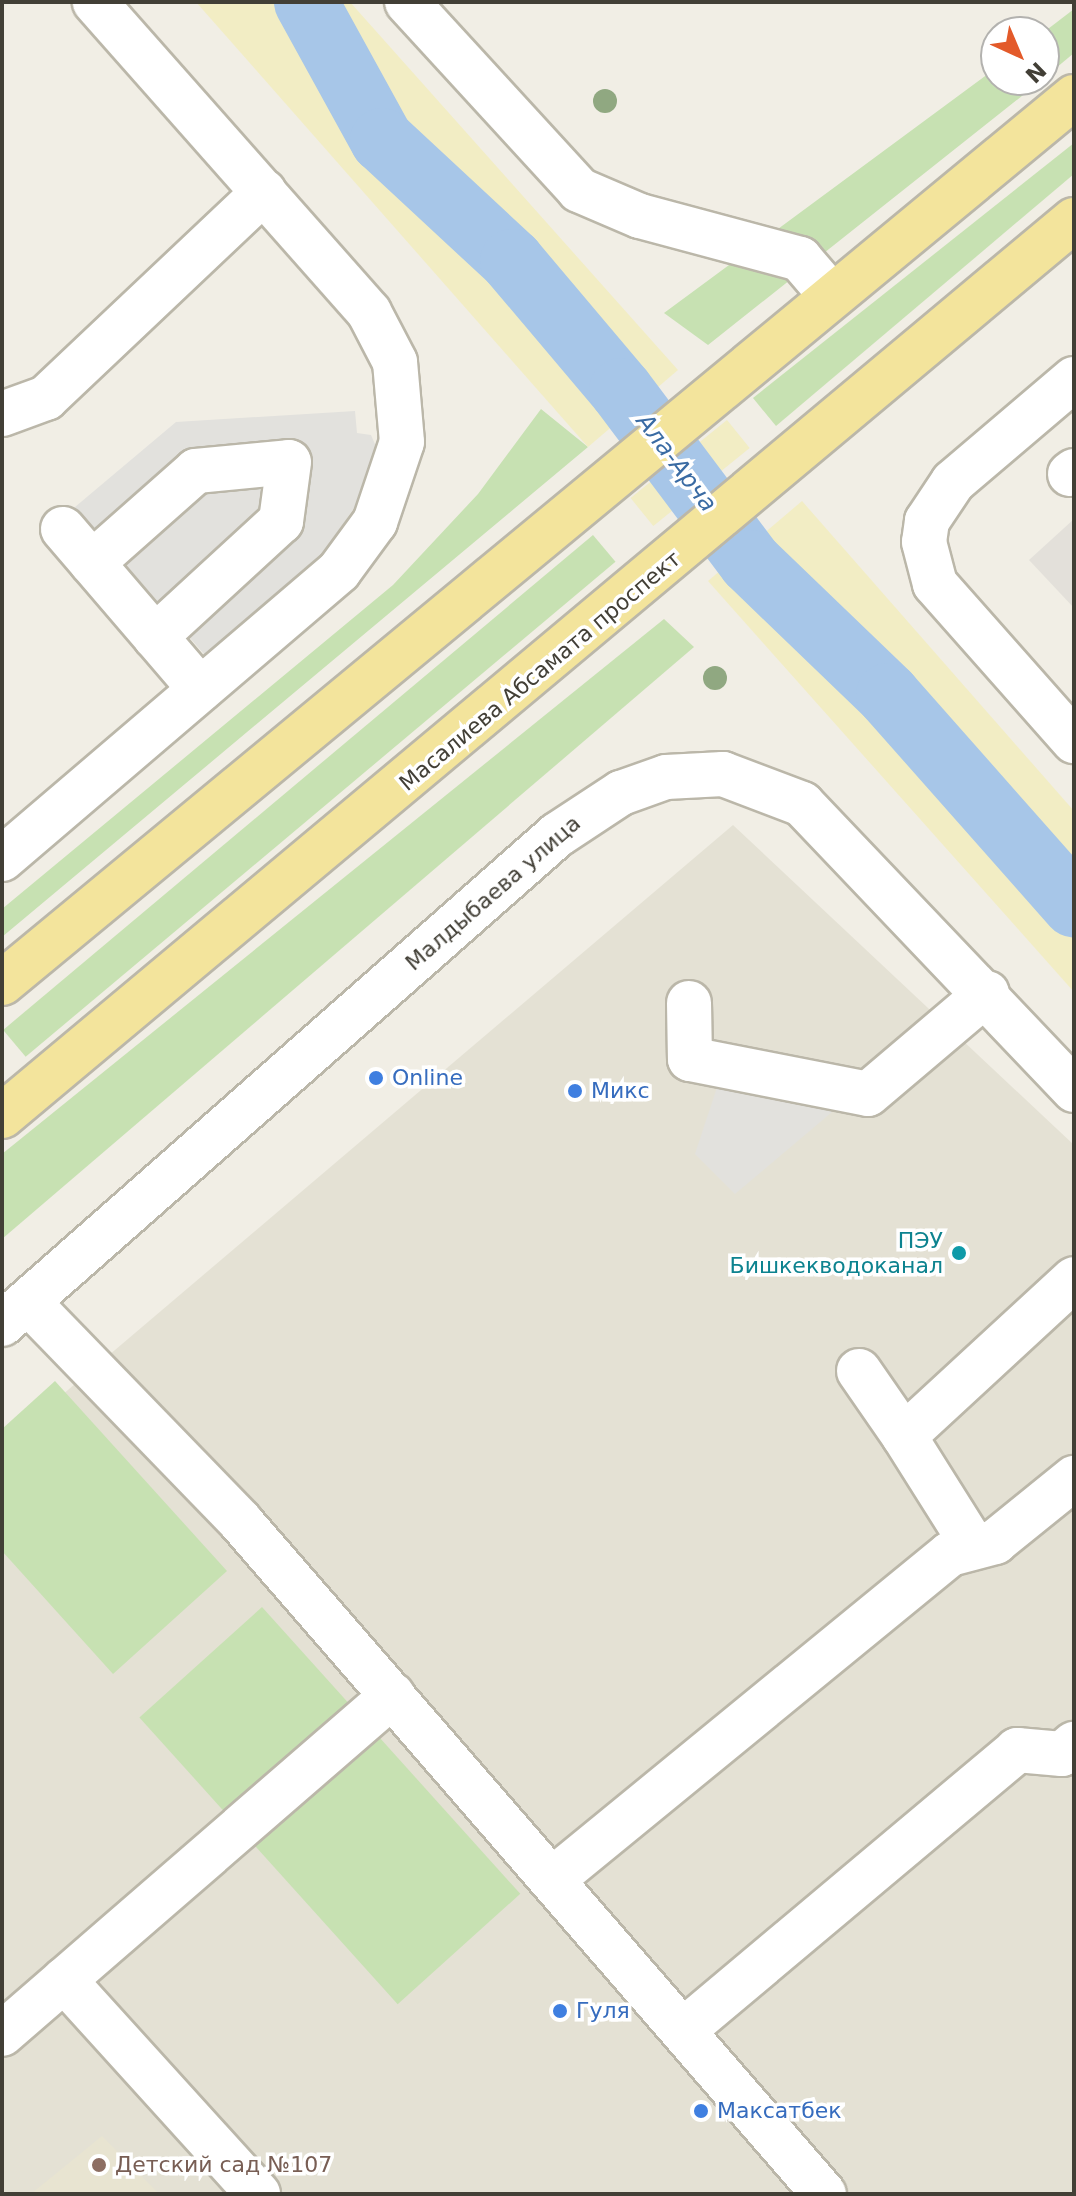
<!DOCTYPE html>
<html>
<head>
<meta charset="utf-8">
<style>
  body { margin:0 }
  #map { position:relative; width:1076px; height:2196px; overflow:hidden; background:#f1eee5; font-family:"DejaVu Sans",sans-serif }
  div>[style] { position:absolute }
  .residential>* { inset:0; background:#e4e1d4 }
  .industrial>* { inset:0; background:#e3e0da }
  .education>* { inset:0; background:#e8e4d1 }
  .green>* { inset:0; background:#c7e1b2; transform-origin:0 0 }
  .sand>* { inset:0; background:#f2edc4; transform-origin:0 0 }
  .parking>* { inset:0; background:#e2e1dd }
  .river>* { height:64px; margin:-32px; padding:0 32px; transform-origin:32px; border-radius:32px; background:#a7c6e8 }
  .roads { filter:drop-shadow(2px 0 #bbb7a9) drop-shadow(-2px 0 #bbb7a9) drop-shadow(0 2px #bbb7a9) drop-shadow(0 -2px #bbb7a9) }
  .minor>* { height:44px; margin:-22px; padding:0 22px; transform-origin:22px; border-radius:22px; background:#fff }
  .major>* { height:44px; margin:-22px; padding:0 22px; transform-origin:22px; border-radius:22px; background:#f3e49c }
  .trees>* { width:24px; height:24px; margin:-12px; border-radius:50%; background:#90a881 }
  .dots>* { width:22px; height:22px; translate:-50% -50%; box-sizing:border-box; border:4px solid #fff; border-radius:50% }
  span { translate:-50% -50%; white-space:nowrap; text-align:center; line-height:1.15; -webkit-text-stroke:7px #fff; paint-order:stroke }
  .street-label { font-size:22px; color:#423f36 }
  .shop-label { font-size:22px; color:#366cbe }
  .left { translate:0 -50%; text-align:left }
  .culture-label { font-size:22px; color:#0d838f }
  .right { translate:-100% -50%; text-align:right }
  .education-label { font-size:22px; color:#785e54 }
  .water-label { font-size:24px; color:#3a6ba3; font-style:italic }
  .frame { position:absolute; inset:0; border:4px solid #423f36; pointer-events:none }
  .north { position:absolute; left:980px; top:16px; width:80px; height:80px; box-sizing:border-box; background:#fff; border:2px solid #b3b2af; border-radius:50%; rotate:136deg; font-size:22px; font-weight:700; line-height:32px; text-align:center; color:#423f36 }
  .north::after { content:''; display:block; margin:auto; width:28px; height:36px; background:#e35a2a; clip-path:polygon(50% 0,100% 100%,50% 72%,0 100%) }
</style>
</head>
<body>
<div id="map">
  <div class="residential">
    <i style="clip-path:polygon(733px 825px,1074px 1145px,1074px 2194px,2px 2194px,2px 1446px)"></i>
  </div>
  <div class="industrial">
    <i style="clip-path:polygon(1074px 519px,1074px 608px,1029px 560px)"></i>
  </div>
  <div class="education">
    <i style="clip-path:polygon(102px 2136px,159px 2194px,31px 2194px)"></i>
  </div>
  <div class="green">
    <i style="clip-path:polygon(1074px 9px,1074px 53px,1044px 78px,1044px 32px)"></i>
    <i style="clip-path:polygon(996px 68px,996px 80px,1042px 80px,708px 345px,664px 313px)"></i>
    <i style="clip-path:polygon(1074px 143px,1074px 174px,776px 426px,753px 398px)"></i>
    <i style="clip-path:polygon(541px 409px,588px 447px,2px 937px,2px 909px,393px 585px,478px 494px)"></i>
    <i style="left:593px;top:535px;width:35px;height:770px;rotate:50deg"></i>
    <i style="clip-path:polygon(664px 619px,694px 647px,2px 1239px,2px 1154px)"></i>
    <i style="clip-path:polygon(55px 1381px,227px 1571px,113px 1674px,2px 1551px,2px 1429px)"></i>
    <i style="left:262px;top:1607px;width:386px;height:165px;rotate:48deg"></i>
  </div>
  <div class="sand">
    <i style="clip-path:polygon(196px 2px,350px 2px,678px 370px,588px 447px)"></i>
    <i style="left:727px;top:420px;width:36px;height:124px;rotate:51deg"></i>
    <i style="clip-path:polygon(802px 501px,1074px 811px,1074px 992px,708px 581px)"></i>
  </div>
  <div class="parking">
    <i style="clip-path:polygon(355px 411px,357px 433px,371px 435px,378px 451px,365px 492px,310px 572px,211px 662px,75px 507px,176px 422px)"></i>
    <i style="clip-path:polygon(727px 1057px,864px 1085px,735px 1194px,695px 1154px)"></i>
  </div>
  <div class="river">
    <i style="left:306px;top:2px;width:158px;rotate:61.2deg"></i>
    <i style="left:382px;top:140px;width:178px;rotate:42.9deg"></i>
    <i style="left:512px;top:261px;width:169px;rotate:49.8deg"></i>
    <i style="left:621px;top:390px;width:215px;rotate:53.1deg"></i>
    <i style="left:750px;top:562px;width:192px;rotate:43.9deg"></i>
    <i style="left:888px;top:695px;width:281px;rotate:48.5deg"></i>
  </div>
  <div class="roads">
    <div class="minor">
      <i style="left:407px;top:2px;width:255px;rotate:47.5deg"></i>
      <i style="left:579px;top:190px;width:66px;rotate:23.1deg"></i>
      <i style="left:640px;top:216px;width:166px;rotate:15deg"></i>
      <i style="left:800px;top:259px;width:46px;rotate:49.4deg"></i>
      <i style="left:1074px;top:379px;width:159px;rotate:139.6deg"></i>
      <i style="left:953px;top:482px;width:47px;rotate:123.7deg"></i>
      <i style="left:927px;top:521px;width:21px;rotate:98deg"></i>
      <i style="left:924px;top:542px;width:43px;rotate:75.3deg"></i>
      <i style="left:935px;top:584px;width:210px;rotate:48.5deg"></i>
      <i style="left:2px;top:414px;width:47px;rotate:-20deg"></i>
      <i style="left:46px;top:398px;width:300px;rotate:-43.4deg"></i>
      <i style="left:1070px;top:474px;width:5px;rotate:-37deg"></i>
      <i style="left:63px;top:529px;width:211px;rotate:49.4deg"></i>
      <i style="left:92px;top:563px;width:139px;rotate:-41.5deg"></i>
      <i style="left:196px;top:471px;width:93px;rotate:-5.5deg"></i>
      <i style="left:289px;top:462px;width:60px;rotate:97.7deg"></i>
      <i style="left:281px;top:521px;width:171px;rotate:137.4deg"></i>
      <i style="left:2px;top:859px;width:443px;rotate:-40.5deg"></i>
      <i style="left:339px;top:571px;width:61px;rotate:-53.7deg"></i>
      <i style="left:375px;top:522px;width:84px;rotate:-71.4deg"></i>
      <i style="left:402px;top:442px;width:80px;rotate:-95deg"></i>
      <i style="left:395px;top:362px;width:56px;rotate:-117.5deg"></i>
      <i style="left:369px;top:312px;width:414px;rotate:-131.5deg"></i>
      <i style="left:689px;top:1003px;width:56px;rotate:89deg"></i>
      <i style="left:690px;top:1059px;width:181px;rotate:11.1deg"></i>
      <i style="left:868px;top:1094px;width:156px;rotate:-40.3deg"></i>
      <i style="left:28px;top:1302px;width:305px;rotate:45.9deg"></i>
      <i style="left:240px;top:1521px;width:891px;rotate:49.05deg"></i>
      <i style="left:2px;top:1324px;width:740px;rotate:-41.38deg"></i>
      <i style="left:557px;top:835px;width:77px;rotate:-33.3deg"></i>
      <i style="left:621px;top:793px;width:48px;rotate:-19.6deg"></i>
      <i style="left:666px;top:777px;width:57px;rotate:-3deg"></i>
      <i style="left:723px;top:774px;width:85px;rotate:20.8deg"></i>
      <i style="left:802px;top:804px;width:395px;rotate:46.4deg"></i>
      <i style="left:859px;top:1371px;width:79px;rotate:55.3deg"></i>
      <i style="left:904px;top:1436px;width:231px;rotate:-42.7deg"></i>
      <i style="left:904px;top:1436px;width:131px;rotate:57.8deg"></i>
      <i style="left:553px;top:1879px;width:513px;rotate:-39.31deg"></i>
      <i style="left:950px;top:1554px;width:47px;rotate:-14.9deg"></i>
      <i style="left:995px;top:1542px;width:102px;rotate:-39deg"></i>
      <i style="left:64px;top:1980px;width:289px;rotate:47.8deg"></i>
      <i style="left:685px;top:2029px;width:434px;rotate:-40deg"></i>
      <i style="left:1017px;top:1750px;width:45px;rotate:5.1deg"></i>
      <i style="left:1062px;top:1754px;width:16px;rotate:-40deg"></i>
      <i style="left:2px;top:2034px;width:517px;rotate:-40.93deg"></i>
    </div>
    <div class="major">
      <i style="left:2px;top:983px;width:1391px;rotate:-39.57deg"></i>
      <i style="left:2px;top:1116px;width:1397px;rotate:-39.89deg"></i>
    </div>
  </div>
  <div class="trees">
    <i style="left:605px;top:101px"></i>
    <i style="left:715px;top:678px"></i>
  </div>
  <div class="dots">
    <i style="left:376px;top:1078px;background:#3f7fe0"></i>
    <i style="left:575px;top:1091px;background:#3f7fe0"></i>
    <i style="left:959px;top:1253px;background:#0f9aa8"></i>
    <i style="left:560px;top:2011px;background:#3f7fe0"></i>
    <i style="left:701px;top:2111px;background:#3f7fe0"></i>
    <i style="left:99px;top:2165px;background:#8d6e63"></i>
  </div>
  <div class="street-label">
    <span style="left:540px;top:671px;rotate:-40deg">Масалиева Абсамата проспект</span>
    <span style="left:493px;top:893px;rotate:-41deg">Малдыбаева улица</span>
  </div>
  <div class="shop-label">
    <span class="left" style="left:392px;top:1078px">Online</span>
    <span class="left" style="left:591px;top:1091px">Микс</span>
    <span class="left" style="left:576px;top:2011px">Гуля</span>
    <span class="left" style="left:717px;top:2111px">Максатбек</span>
  </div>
  <div class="culture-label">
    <span class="right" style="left:943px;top:1253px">ПЭУ<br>Бишкекводоканал</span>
  </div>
  <div class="education-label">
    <span class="left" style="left:115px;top:2165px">Детский сад №107</span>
  </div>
  <div class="water-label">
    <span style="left:676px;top:463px;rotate:53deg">Ала-Арча</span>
  </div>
  <div class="frame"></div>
  <div class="north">N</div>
</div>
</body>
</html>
